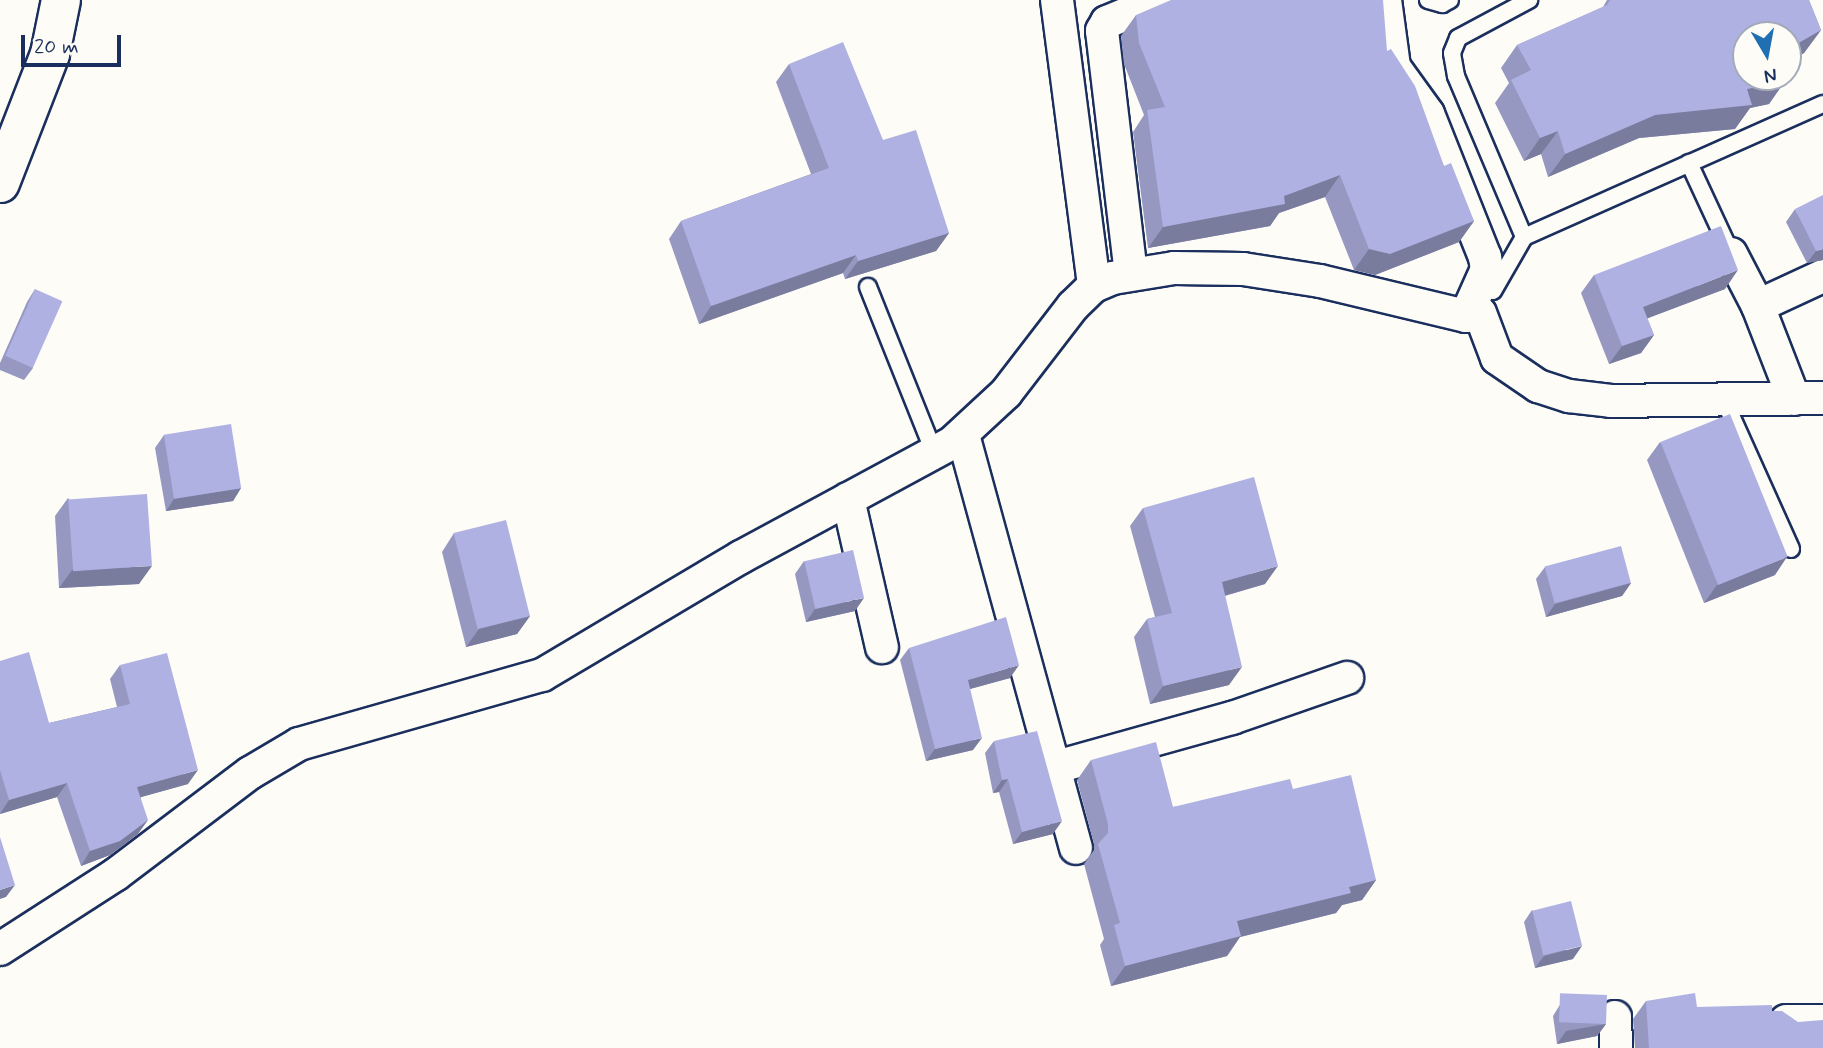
<!DOCTYPE html>
<html>
<head>
<meta charset="utf-8">
<style>
  body { margin:0 }
  #map { position:relative; width:1823px; height:1048px; overflow:hidden; background:#fdfcf7; font-family:Mynerve,sans-serif }
  div>[style] { position:absolute }
  .roads { filter:drop-shadow(2px 0 #1b2f5e) drop-shadow(-2px 0 #1b2f5e) drop-shadow(0 2px #1b2f5e) drop-shadow(0 -2px #1b2f5e) }
  .service>* { height:16px; margin:-8px; padding:0 8px; transform-origin:8px; border-radius:8px; background:#fdfcf7 }
  .minor>* { height:32px; margin:-16px; padding:0 16px; transform-origin:16px; border-radius:16px; background:#fdfcf7 }
  .primary>* { height:38px; margin:-19px; padding:0 19px; transform-origin:19px; border-radius:19px; background:#fdfcf7 }
  .wall>* { inset:0; background:#9698c2 }
  .shaded-wall>* { inset:0; background:#7a7c9e }
  .building>* { inset:0; background:#afb1e2; transform-origin:0 0 }
  span { translate:-50% -50%; white-space:nowrap; text-align:center; line-height:1.15; -webkit-text-stroke:7px #fdfcf7; paint-order:stroke }
  .north { position:absolute; left:1732px; top:21px; width:70px; height:70px; box-sizing:border-box; background:#fdfcf7; border:2px solid #a3aaba; border-radius:50%; rotate:170deg; font-size:19px; font-weight:700; line-height:28px; text-align:center; color:#1b2f5e }
  .north::after { content:''; display:block; margin:auto; width:24px; height:32px; background:#1f6fb2; clip-path:polygon(50% 0,100% 100%,50% 72%,0 100%) }
  .scale { position:absolute; left:21px; top:35px; width:100px; height:32px; box-sizing:border-box; border:4px solid #1b2f5e; border-top:0; padding-left:9px; font-size:21px; line-height:24px; white-space:nowrap; color:#1b2f5e; -webkit-text-stroke:5px #fdfcf7; paint-order:stroke }
</style>
</head>
<body>
<div id="map">
  <div class="roads">
    <div class="service">
      <i style="left:1428px;top:0;width:15px;rotate:16deg"></i>
      <i style="left:1442px;top:4px;width:9px;rotate:-27deg"></i>
      <i style="left:1689px;top:163px;width:90px;rotate:65.1deg"></i>
      <i style="left:1524px;top:237px;width:175px;rotate:-112.9deg"></i>
      <i style="left:1456px;top:76px;width:23px;rotate:-100deg"></i>
      <i style="left:1452px;top:53px;width:16px;rotate:-68deg"></i>
      <i style="left:1458px;top:38px;width:81px;rotate:-28.2deg"></i>
      <i style="left:868px;top:287px;width:178px;rotate:68.2deg"></i>
      <i style="left:1493px;top:291px;width:62px;rotate:-60.1deg"></i>
      <i style="left:1524px;top:237px;width:327px;rotate:-24deg"></i>
      <i style="left:1725px;top:402px;width:161px;rotate:65.8deg"></i>
    </div>
    <div class="minor">
      <i style="left:1057px;top:0;width:288px;rotate:82.6deg"></i>
      <i style="left:1385px;top:0;width:68px;rotate:82.3deg"></i>
      <i style="left:1394px;top:67px;width:58px;rotate:54.1deg"></i>
      <i style="left:1428px;top:114px;width:154px;rotate:68.3deg"></i>
      <i style="left:1485px;top:257px;width:12px;rotate:81deg"></i>
      <i style="left:1487px;top:269px;width:51px;rotate:114.1deg"></i>
      <i style="left:1731px;top:254px;width:59px;rotate:62.6deg"></i>
      <i style="left:1131px;top:274px;width:245px;rotate:-96.8deg"></i>
      <i style="left:1102px;top:31px;width:10px;rotate:-61deg"></i>
      <i style="left:1107px;top:22px;width:57px;rotate:-22.5deg"></i>
      <i style="left:1794px;top:399px;width:100px;rotate:-111.2deg"></i>
      <i style="left:1758px;top:306px;width:72px;rotate:-24.8deg"></i>
      <i style="left:963px;top:435px;width:428px;rotate:74.7deg"></i>
      <i style="left:848px;top:499px;width:152px;rotate:77.1deg"></i>
      <i style="left:1056px;top:767px;width:183px;rotate:-15.6deg"></i>
      <i style="left:1232px;top:718px;width:122px;rotate:-19.2deg"></i>
      <i style="left:0;top:949px;width:137px;rotate:-32.8deg"></i>
      <i style="left:115px;top:875px;width:169px;rotate:-37.1deg"></i>
      <i style="left:250px;top:773px;width:57px;rotate:-30.6deg"></i>
      <i style="left:299px;top:744px;width:253px;rotate:-15.9deg"></i>
      <i style="left:542px;top:675px;width:231px;rotate:-30.7deg"></i>
      <i style="left:741px;top:557px;width:240px;rotate:-28.4deg"></i>
      <i style="left:952px;top:443px;width:74px;rotate:-42.8deg"></i>
      <i style="left:1006px;top:393px;width:110px;rotate:-52.4deg"></i>
      <i style="left:1073px;top:306px;width:29px;rotate:-44deg"></i>
      <i style="left:1094px;top:286px;width:21px;rotate:-23deg"></i>
      <i style="left:1113px;top:278px;width:62px;rotate:-9.3deg"></i>
      <i style="left:1174px;top:268px;width:69px;rotate:0.8deg"></i>
      <i style="left:1243px;top:269px;width:78px;rotate:8.9deg"></i>
      <i style="left:1320px;top:281px;width:150px;rotate:13.5deg"></i>
      <i style="left:1466px;top:316px;width:14px;rotate:-12deg"></i>
      <i style="left:1480px;top:313px;width:48px;rotate:69.3deg"></i>
      <i style="left:1497px;top:358px;width:50px;rotate:34.3deg"></i>
      <i style="left:1538px;top:386px;width:33px;rotate:18deg"></i>
      <i style="left:1569px;top:396px;width:42px;rotate:6.8deg"></i>
      <i style="left:1611px;top:401px;width:212px;rotate:-0.8deg"></i>
      <i style="left:1615px;top:1017px;width:31px;rotate:88deg"></i>
      <i style="left:1786px;top:1021px;width:37px"></i>
    </div>
    <div class="primary">
      <i style="left:0;top:183px;width:138px;rotate:-68.8deg"></i>
      <i style="left:50px;top:54px;width:55px;rotate:-78.5deg"></i>
    </div>
  </div>
  <div class="wall">
    <i style="clip-path:polygon(1607px 0,1809px 0,1821px 30px,1804px 53px,1788px 63px,1788px 35px,1746px 35px,1785px 81px,1769px 104px,1750px 108px,1735px 129px,1639px 138px,1548px 177px,1541px 154px,1524px 161px,1495px 103px,1509px 83px,1501px 68px,1517px 45px,1603px 7px)"></i>
    <i style="clip-path:polygon(1136px 15px,1387px 51px,1444px 166px,1474px 221px,1459px 242px,1375px 275px,1354px 270px,1325px 197px,1279px 213px,1270px 226px,1148px 248px,1133px 132px,1144px 115px,1124px 64px,1121px 36px)"></i>
    <i style="clip-path:polygon(789px 64px,883px 140px,949px 233px,936px 251px,845px 279px,843px 273px,699px 324px,669px 239px,681px 221px,811px 174px,776px 82px)"></i>
    <i style="clip-path:polygon(1795px 209px,1823px 260px,1807px 263px,1786px 222px)"></i>
    <i style="clip-path:polygon(1594px 275px,1725px 289px,1647px 318px,1654px 335px,1641px 353px,1609px 364px,1581px 293px)"></i>
    <i style="clip-path:polygon(35px 289px,33px 368px,24px 380px,0 370px,0 363px,27px 302px)"></i>
    <i style="clip-path:polygon(164px 435px,241px 488px,233px 501px,166px 511px,155px 448px)"></i>
    <i style="clip-path:polygon(1660px 442px,1775px 575px,1704px 603px,1647px 460px)"></i>
    <i style="clip-path:polygon(68px 498px,139px 584px,59px 588px,55px 516px)"></i>
    <i style="clip-path:polygon(1143px 508px,1265px 584px,1225px 596px,1229px 685px,1150px 704px,1134px 637px,1147px 619px,1155px 617px,1130px 526px)"></i>
    <i style="clip-path:polygon(454px 533px,530px 616px,517px 634px,466px 647px,442px 552px)"></i>
    <i style="clip-path:polygon(804px 561px,855px 611px,806px 622px,795px 574px)"></i>
    <i style="clip-path:polygon(1545px 567px,1631px 583px,1622px 596px,1546px 617px,1536px 579px)"></i>
    <i style="clip-path:polygon(909px 648px,1010px 678px,970px 689px,973px 750px,926px 761px,900px 660px)"></i>
    <i style="clip-path:polygon(0 661px,49px 723px,117px 707px,110px 679px,120px 665px,188px 784px,141px 797px,138px 834px,110px 855px,81px 866px,57px 797px,0 814px)"></i>
    <i style="clip-path:polygon(994px 741px,1053px 834px,1013px 844px,999px 792px,993px 793px,985px 753px)"></i>
    <i style="clip-path:polygon(1091px 760px,1173px 807px,1293px 789px,1376px 880px,1362px 900px,1342px 905px,1336px 913px,1240px 937px,1227px 956px,1111px 986px,1100px 945px,1104px 939px,1084px 864px,1094px 850px,1094px 844px,1077px 780px)"></i>
    <i style="clip-path:polygon(1532px 910px,1573px 959px,1535px 968px,1524px 922px)"></i>
    <i style="clip-path:polygon(1646px 1001px,1697px 1007px,1823px 1048px,1635px 1048px,1633px 1019px)"></i>
    <i style="clip-path:polygon(1561px 1003px,1606px 1024px,1597px 1036px,1557px 1044px,1553px 1016px)"></i>
  </div>
  <div class="shaded-wall">
    <i style="clip-path:polygon(1821px 30px,1804px 53px,1788px 62px,1788px 49px)"></i>
    <i style="clip-path:polygon(1785px 81px,1769px 104px,1750px 108px,1735px 129px,1639px 138px,1548px 177px,1565px 154px,1655px 115px,1747px 89px)"></i>
    <i style="clip-path:polygon(1558px 131px,1541px 154px,1524px 161px,1540px 138px)"></i>
    <i style="clip-path:polygon(1340px 175px,1325px 197px,1279px 213px,1270px 226px,1148px 248px,1163px 227px,1284px 196px)"></i>
    <i style="clip-path:polygon(1474px 221px,1459px 242px,1375px 275px,1354px 270px,1369px 249px)"></i>
    <i style="clip-path:polygon(949px 233px,936px 251px,845px 279px,858px 261px)"></i>
    <i style="clip-path:polygon(1823px 249px,1823px 260px,1807px 263px,1816px 251px)"></i>
    <i style="clip-path:polygon(856px 255px,843px 273px,699px 324px,711px 306px)"></i>
    <i style="clip-path:polygon(1738px 270px,1725px 289px,1630px 325px,1643px 307px)"></i>
    <i style="clip-path:polygon(1654px 335px,1641px 353px,1609px 364px,1622px 346px)"></i>
    <i style="clip-path:polygon(241px 488px,233px 501px,166px 511px,174px 499px)"></i>
    <i style="clip-path:polygon(1787px 557px,1775px 575px,1704px 603px,1717px 585px)"></i>
    <i style="clip-path:polygon(152px 566px,139px 584px,59px 588px,72px 570px)"></i>
    <i style="clip-path:polygon(1278px 566px,1265px 584px,1209px 600px,1222px 582px)"></i>
    <i style="clip-path:polygon(1631px 583px,1622px 596px,1546px 617px,1555px 604px)"></i>
    <i style="clip-path:polygon(864px 598px,855px 611px,806px 622px,815px 609px)"></i>
    <i style="clip-path:polygon(530px 616px,517px 634px,466px 647px,479px 629px)"></i>
    <i style="clip-path:polygon(1019px 665px,1010px 678px,959px 692px,968px 680px)"></i>
    <i style="clip-path:polygon(1242px 667px,1229px 685px,1150px 704px,1163px 686px)"></i>
    <i style="clip-path:polygon(982px 738px,973px 750px,926px 761px,935px 749px)"></i>
    <i style="clip-path:polygon(198px 770px,188px 784px,127px 801px,137px 787px)"></i>
    <i style="clip-path:polygon(1008px 779px,999px 792px,993px 793px,1002px 780px)"></i>
    <i style="clip-path:polygon(67px 783px,57px 797px,0 814px,9px 800px)"></i>
    <i style="clip-path:polygon(148px 820px,138px 834px,110px 855px,81px 866px,90px 851px)"></i>
    <i style="clip-path:polygon(1062px 821px,1053px 834px,1013px 844px,1022px 832px)"></i>
    <i style="clip-path:polygon(1376px 880px,1362px 900px,1342px 905px,1336px 913px,1240px 937px,1227px 956px,1111px 986px,1125px 966px,1237px 921px,1349px 887px)"></i>
    <i style="clip-path:polygon(15px 885px,6px 897px,0 899px,0 890px)"></i>
    <i style="clip-path:polygon(1582px 946px,1573px 959px,1535px 968px,1544px 956px)"></i>
    <i style="clip-path:polygon(1606px 1024px,1597px 1036px,1557px 1044px,1566px 1031px)"></i>
  </div>
  <div class="building">
    <i style="clip-path:polygon(1171px 0,1383px 0,1387px 51px,1391px 49px,1415px 86px,1444px 166px,1451px 163px,1474px 221px,1390px 254px,1369px 249px,1340px 175px,1284px 196px,1285px 204px,1163px 227px,1147px 110px,1165px 107px,1139px 43px,1136px 15px)"></i>
    <i style="clip-path:polygon(1610px 0,1809px 0,1821px 30px,1788px 49px,1788px 35px,1746px 35px,1746px 77px,1784px 77px,1785px 81px,1747px 89px,1752px 105px,1655px 115px,1565px 154px,1558px 131px,1540px 138px,1511px 80px,1531px 70px,1517px 45px,1607px 5px)"></i>
    <i style="clip-path:polygon(843px 42px,883px 140px,916px 130px,949px 233px,858px 261px,856px 255px,711px 306px,681px 221px,829px 168px,789px 64px)"></i>
    <i style="clip-path:polygon(1823px 195px,1823px 249px,1816px 251px,1795px 209px)"></i>
    <i style="clip-path:polygon(1721px 226px,1738px 270px,1643px 307px,1654px 335px,1622px 346px,1594px 275px)"></i>
    <i style="left:35px;top:289px;width:30px;height:73px;rotate:24deg"></i>
    <i style="left:1730px;top:414px;width:154px;height:75px;rotate:68deg"></i>
    <i style="left:231px;top:424px;width:65px;height:68px;rotate:81deg"></i>
    <i style="clip-path:polygon(1254px 477px,1278px 566px,1222px 582px,1242px 667px,1163px 686px,1147px 619px,1172px 613px,1143px 508px)"></i>
    <i style="left:147px;top:494px;width:72px;height:79px;rotate:86deg"></i>
    <i style="left:506px;top:520px;width:99px;height:54px;rotate:76deg"></i>
    <i style="left:1621px;top:546px;width:38px;height:79px;rotate:75deg"></i>
    <i style="left:853px;top:550px;width:49px;height:50px;rotate:77deg"></i>
    <i style="clip-path:polygon(1006px 617px,1019px 665px,968px 680px,982px 738px,935px 749px,909px 648px)"></i>
    <i style="clip-path:polygon(29px 652px,49px 723px,130px 704px,120px 665px,167px 653px,198px 770px,137px 787px,148px 820px,120px 841px,90px 851px,67px 783px,9px 800px,0 770px,0 661px)"></i>
    <i style="clip-path:polygon(1037px 731px,1062px 821px,1022px 832px,1008px 779px,1002px 780px,994px 741px)"></i>
    <i style="clip-path:polygon(1156px 742px,1173px 807px,1290px 779px,1293px 789px,1351px 775px,1376px 880px,1349px 887px,1351px 893px,1237px 921px,1241px 936px,1125px 966px,1114px 925px,1120px 923px,1098px 844px,1108px 833px,1108px 824px,1091px 760px)"></i>
    <i style="clip-path:polygon(0 837px,15px 885px,0 890px)"></i>
    <i style="left:1571px;top:901px;width:46px;height:40px;rotate:76deg"></i>
    <i style="clip-path:polygon(1695px 993px,1697px 1007px,1772px 1005px,1772px 1011px,1782px 1011px,1798px 1022px,1823px 1020px,1823px 1048px,1649px 1048px,1646px 1001px)"></i>
    <i style="left:1607px;top:995px;width:29px;height:47px;rotate:92deg"></i>
  </div>
  <div class="north">N</div>
  <div class="scale">20 m</div>
</div>
</body>
</html>
